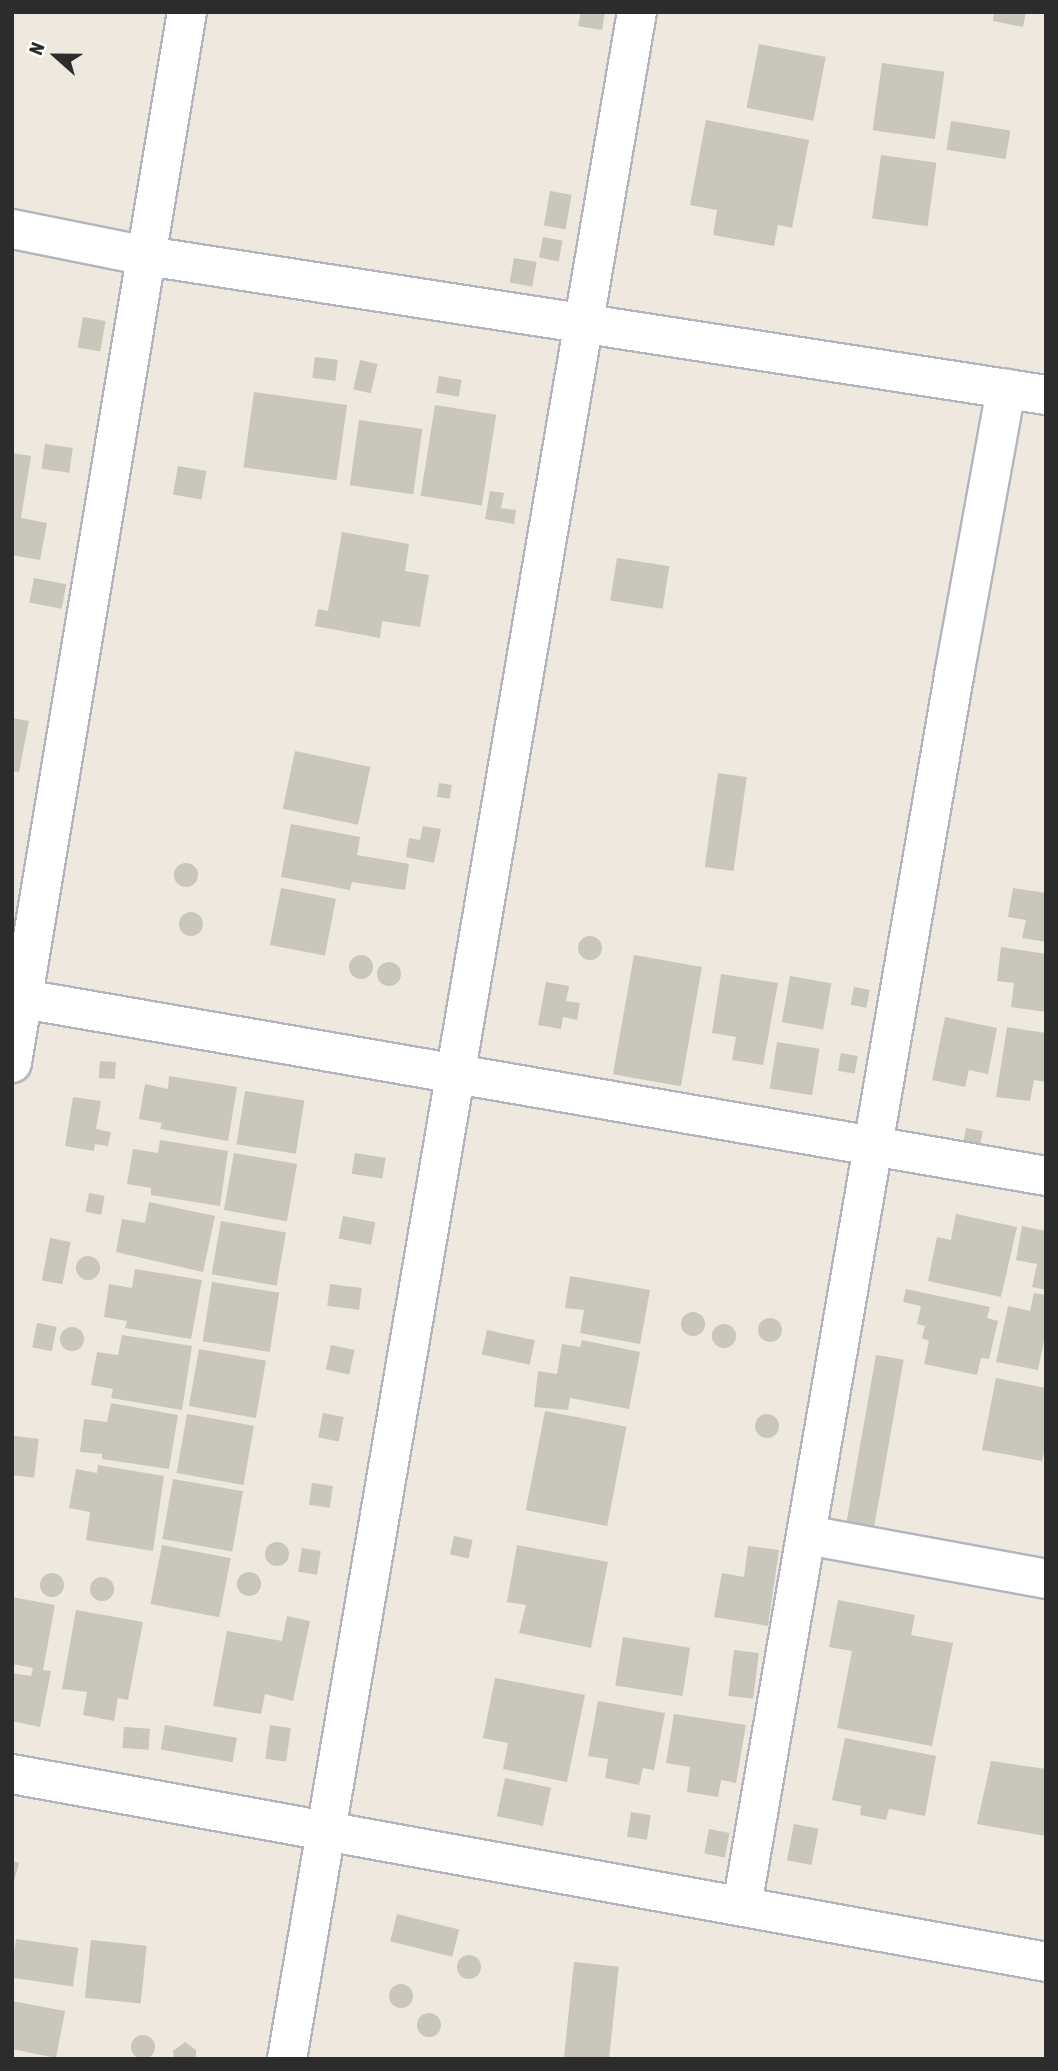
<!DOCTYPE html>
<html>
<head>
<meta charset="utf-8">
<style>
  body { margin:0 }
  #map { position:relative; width:1058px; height:2071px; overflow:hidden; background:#eee8de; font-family:"Asap Condensed",sans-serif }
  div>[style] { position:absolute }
  .building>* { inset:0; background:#c9c6bc; transform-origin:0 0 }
  .round { border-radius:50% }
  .roads { filter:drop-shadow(2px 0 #b2b4c0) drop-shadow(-2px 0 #b2b4c0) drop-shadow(0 2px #b2b4c0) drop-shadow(0 -2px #b2b4c0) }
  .minor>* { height:38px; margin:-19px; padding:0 19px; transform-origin:19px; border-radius:19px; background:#fff }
  .tertiary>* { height:38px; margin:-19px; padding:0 19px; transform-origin:19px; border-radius:19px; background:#fff }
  span { translate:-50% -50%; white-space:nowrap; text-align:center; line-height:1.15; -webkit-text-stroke:6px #fff; paint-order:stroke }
  .frame { position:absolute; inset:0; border:14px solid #2c2c2c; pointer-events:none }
  .north { position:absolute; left:21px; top:21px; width:70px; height:70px; -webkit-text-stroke:5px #fff; paint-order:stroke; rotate:291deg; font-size:19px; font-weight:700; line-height:28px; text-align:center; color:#2c2c2c }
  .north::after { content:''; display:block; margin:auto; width:24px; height:32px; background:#2c2c2c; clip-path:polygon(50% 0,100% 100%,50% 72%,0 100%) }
</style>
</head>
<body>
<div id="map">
  <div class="building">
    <i style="clip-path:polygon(581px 12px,605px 12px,602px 30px,578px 26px)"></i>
    <i style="clip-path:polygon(994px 12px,1026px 12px,1023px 27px,993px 21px)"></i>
    <i style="left:759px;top:44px;width:68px;height:65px;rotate:11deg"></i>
    <i style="left:882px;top:63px;width:63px;height:68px;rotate:8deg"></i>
    <i style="clip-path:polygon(706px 120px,809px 140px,792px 228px,778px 225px,774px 246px,713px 235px,717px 210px,690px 205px)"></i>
    <i style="left:951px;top:121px;width:60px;height:29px;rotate:9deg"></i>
    <i style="left:881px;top:155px;width:56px;height:64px;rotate:8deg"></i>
    <i style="left:550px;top:191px;width:22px;height:35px;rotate:10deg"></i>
    <i style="left:543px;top:237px;width:20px;height:21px;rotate:11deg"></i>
    <i style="left:514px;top:258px;width:23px;height:25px;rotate:10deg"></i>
    <i style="left:83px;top:317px;width:23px;height:31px;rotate:10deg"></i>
    <i style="left:315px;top:357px;width:23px;height:21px;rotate:7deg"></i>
    <i style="left:360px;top:360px;width:18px;height:30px;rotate:13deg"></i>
    <i style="left:439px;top:376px;width:23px;height:17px;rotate:10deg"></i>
    <i style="left:254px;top:392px;width:94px;height:76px;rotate:8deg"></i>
    <i style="left:435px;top:405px;width:62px;height:92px;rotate:9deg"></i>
    <i style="left:359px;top:420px;width:64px;height:66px;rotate:8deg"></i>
    <i style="left:45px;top:444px;width:28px;height:25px;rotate:8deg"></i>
    <i style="clip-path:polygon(12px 453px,31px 456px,21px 518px,47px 523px,40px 560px,12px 555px)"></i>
    <i style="left:178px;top:466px;width:29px;height:29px;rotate:10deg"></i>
    <i style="clip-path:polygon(490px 491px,504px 493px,501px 508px,516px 510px,514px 524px,485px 519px)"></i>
    <i style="clip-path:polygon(342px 532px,409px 544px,405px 571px,429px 575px,420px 627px,382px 621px,380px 638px,315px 626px,318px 609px,328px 611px)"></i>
    <i style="left:617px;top:558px;width:53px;height:43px;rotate:9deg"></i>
    <i style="left:34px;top:578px;width:33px;height:25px;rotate:11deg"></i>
    <i style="clip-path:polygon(12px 718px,29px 721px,19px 772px,12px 771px)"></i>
    <i style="left:295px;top:751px;width:77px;height:59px;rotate:12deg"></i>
    <i style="left:718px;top:773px;width:29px;height:95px;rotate:8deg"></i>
    <i style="left:439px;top:783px;width:13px;height:14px;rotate:9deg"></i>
    <i style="clip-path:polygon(291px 824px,360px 837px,357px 855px,409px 864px,405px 890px,352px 882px,350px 890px,281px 877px)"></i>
    <i style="clip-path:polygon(423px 826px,441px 829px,434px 863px,406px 857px,409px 838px,420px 840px)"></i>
    <i class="round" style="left:174px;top:863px;width:24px;height:24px"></i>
    <i style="left:281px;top:888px;width:56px;height:58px;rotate:11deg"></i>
    <i style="clip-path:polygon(1013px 888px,1046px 893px,1046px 942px,1022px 938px,1026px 920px,1008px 917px)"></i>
    <i class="round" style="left:179px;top:912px;width:24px;height:24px"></i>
    <i class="round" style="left:578px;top:936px;width:24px;height:24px"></i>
    <i style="clip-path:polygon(1001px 947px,1046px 954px,1046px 1012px,1011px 1007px,1014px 983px,997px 981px)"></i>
    <i style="left:634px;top:955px;width:69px;height:121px;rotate:10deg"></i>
    <i class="round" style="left:349px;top:955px;width:24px;height:24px"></i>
    <i class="round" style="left:377px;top:962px;width:24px;height:24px"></i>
    <i style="clip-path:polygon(721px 974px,778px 983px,763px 1065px,732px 1060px,736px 1037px,712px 1033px)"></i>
    <i style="left:790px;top:976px;width:42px;height:47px;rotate:10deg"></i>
    <i style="clip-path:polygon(546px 982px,569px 986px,566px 1001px,580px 1003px,577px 1020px,563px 1017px,561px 1029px,538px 1025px)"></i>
    <i style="left:854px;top:987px;width:16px;height:18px;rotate:11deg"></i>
    <i style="clip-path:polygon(945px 1017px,997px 1028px,988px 1074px,969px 1070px,965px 1087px,932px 1080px)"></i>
    <i style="clip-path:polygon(1007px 1027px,1046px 1033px,1046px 1082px,1034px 1080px,1030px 1101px,996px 1097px)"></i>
    <i style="left:777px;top:1042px;width:43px;height:47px;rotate:9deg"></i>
    <i style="left:841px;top:1053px;width:17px;height:18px;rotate:10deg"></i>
    <i style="left:100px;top:1061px;width:16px;height:17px;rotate:4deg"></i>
    <i style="clip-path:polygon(169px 1076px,237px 1087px,228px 1141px,160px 1129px,162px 1123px,139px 1119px,145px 1084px,168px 1089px)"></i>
    <i style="left:245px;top:1091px;width:60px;height:54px;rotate:9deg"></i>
    <i style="clip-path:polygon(73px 1097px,101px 1101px,96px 1129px,111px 1132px,108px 1146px,95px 1144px,94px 1151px,65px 1146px)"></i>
    <i style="left:966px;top:1128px;width:17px;height:18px;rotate:10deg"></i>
    <i style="clip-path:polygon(160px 1140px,228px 1151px,220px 1206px,151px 1195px,151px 1188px,127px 1184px,133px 1149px,158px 1153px)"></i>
    <i style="left:234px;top:1153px;width:64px;height:58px;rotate:10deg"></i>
    <i style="left:355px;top:1153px;width:31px;height:21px;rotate:9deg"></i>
    <i style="left:89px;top:1193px;width:16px;height:19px;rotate:11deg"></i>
    <i style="clip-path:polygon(149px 1202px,215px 1216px,203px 1272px,116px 1252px,122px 1219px,145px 1223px)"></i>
    <i style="clip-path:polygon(956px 1214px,1017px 1227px,1001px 1297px,928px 1281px,937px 1237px,951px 1240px)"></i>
    <i style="left:343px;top:1216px;width:33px;height:23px;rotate:11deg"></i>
    <i style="left:221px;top:1221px;width:66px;height:54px;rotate:10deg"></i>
    <i style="clip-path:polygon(1022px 1226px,1046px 1231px,1046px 1290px,1032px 1287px,1037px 1264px,1016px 1260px)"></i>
    <i style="left:50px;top:1238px;width:21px;height:43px;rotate:11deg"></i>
    <i class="round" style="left:76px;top:1256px;width:24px;height:24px"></i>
    <i style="clip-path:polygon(135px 1269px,202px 1280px,191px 1339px,125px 1328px,127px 1321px,104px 1317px,109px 1284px,132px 1288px)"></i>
    <i style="clip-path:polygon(570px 1276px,650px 1290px,640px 1344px,580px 1333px,584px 1310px,565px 1308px)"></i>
    <i style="left:212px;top:1282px;width:68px;height:60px;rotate:9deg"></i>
    <i style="left:330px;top:1284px;width:32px;height:22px;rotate:7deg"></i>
    <i style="clip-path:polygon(906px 1289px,990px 1307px,987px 1318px,998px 1321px,989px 1359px,981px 1358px,977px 1375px,924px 1364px,929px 1341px,922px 1338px,925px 1326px,917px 1324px,921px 1306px,903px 1302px)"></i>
    <i style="clip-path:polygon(1034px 1293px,1046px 1295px,1046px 1331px,1038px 1370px,996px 1362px,1008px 1306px,1030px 1311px)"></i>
    <i class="round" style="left:681px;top:1312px;width:24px;height:24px"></i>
    <i class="round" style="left:758px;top:1318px;width:24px;height:24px"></i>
    <i style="left:37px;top:1323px;width:20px;height:25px;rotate:11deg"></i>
    <i class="round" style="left:712px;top:1324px;width:24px;height:24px"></i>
    <i class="round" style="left:60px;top:1327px;width:24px;height:24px"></i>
    <i style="left:487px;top:1330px;width:49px;height:25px;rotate:12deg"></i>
    <i style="clip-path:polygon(122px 1335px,192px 1346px,182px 1410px,111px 1398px,113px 1389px,91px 1385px,97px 1352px,118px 1355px)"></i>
    <i style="clip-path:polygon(582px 1340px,640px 1352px,629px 1409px,570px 1398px,568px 1410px,534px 1407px,538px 1371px,557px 1374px,562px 1344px,580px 1347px)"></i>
    <i style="left:331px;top:1345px;width:24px;height:25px;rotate:12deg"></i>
    <i style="left:199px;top:1349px;width:68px;height:58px;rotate:10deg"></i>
    <i style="left:876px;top:1355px;width:28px;height:176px;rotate:10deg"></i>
    <i style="clip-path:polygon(996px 1378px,1046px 1388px,1046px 1442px,1042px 1461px,982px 1450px)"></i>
    <i style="clip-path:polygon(111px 1403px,178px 1415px,169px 1469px,102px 1459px,102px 1454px,80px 1452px,84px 1419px,107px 1422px)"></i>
    <i style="left:545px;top:1411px;width:83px;height:101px;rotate:11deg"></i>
    <i style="left:323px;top:1413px;width:21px;height:25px;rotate:11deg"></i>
    <i style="left:187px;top:1414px;width:68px;height:60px;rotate:10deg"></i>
    <i class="round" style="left:755px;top:1414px;width:24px;height:24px"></i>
    <i style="left:14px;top:1436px;width:25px;height:39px;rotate:7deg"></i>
    <i style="clip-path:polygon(98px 1465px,164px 1476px,153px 1551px,86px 1540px,90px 1512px,69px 1508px,76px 1469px,97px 1473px)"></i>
    <i style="left:173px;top:1479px;width:71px;height:61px;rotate:10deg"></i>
    <i style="left:312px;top:1483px;width:21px;height:22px;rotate:8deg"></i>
    <i style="left:454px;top:1536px;width:19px;height:19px;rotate:12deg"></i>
    <i class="round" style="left:265px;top:1542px;width:24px;height:24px"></i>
    <i style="left:162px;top:1545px;width:70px;height:60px;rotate:11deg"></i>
    <i style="clip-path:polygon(517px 1545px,608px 1562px,591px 1648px,519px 1633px,526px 1605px,507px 1602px)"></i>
    <i style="clip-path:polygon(748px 1546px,779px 1550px,768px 1626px,714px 1617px,722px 1573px,744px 1577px)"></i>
    <i style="left:302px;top:1548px;width:19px;height:24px;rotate:9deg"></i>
    <i class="round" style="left:237px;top:1572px;width:24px;height:24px"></i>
    <i class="round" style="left:40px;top:1573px;width:24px;height:24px"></i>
    <i class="round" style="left:90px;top:1577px;width:24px;height:24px"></i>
    <i style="clip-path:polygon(12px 1597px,55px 1605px,43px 1670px,51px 1671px,40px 1727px,12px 1721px,12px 1673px,31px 1676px,33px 1668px,12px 1664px)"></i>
    <i style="clip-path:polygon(838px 1600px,915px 1615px,911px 1635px,953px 1643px,932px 1746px,837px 1728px,852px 1651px,829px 1647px)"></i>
    <i style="clip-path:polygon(76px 1610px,143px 1622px,128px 1700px,118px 1698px,114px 1721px,83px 1715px,87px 1692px,62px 1689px)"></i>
    <i style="clip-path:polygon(287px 1616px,310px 1621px,293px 1701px,265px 1694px,261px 1714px,213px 1706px,227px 1631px,282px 1641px)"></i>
    <i style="left:623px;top:1637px;width:68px;height:49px;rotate:9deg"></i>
    <i style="left:734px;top:1650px;width:25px;height:46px;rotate:7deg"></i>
    <i style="clip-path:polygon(495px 1678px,585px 1695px,567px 1782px,503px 1769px,508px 1743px,483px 1738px)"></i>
    <i style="clip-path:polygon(598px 1701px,665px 1713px,654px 1770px,643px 1768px,639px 1785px,605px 1778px,608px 1759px,588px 1756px)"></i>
    <i style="clip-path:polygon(674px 1714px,746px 1725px,736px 1783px,721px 1780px,718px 1797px,687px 1792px,690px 1767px,666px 1763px)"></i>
    <i style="left:165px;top:1725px;width:73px;height:25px;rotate:10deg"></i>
    <i style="left:270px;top:1725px;width:21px;height:34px;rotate:8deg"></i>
    <i style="left:124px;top:1727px;width:26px;height:21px;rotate:4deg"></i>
    <i style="clip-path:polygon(845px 1738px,936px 1756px,925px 1816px,889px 1809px,886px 1820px,860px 1815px,861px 1806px,832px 1800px)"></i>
    <i style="clip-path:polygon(991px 1761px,1046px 1769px,1046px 1836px,977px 1824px)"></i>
    <i style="left:505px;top:1778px;width:47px;height:39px;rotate:12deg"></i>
    <i style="left:631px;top:1812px;width:20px;height:25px;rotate:9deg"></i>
    <i style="left:794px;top:1824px;width:25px;height:37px;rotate:11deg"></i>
    <i style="left:709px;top:1829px;width:21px;height:25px;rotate:11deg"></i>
    <i style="clip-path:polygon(12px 1861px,19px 1863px,13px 1885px,12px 1885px)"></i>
    <i style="left:397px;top:1914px;width:64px;height:28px;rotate:14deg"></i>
    <i style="left:16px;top:1939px;width:63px;height:39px;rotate:8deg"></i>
    <i style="left:91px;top:1940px;width:56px;height:58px;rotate:6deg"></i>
    <i class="round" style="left:457px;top:1955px;width:24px;height:24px"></i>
    <i style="left:574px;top:1962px;width:45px;height:97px;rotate:6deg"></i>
    <i class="round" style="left:389px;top:1984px;width:24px;height:24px"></i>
    <i style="clip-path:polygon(12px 2001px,65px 2011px,56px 2058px,12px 2049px)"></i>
    <i class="round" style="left:417px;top:2013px;width:24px;height:24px"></i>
    <i class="round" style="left:131px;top:2035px;width:24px;height:24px"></i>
    <i style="clip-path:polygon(185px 2042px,196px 2050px,196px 2059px,174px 2059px,173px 2051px)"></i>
  </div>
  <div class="roads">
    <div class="minor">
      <i style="left:12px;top:229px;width:138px;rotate:11.3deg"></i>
      <i style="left:147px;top:256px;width:910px;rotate:8.79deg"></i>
      <i style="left:12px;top:997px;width:1049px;rotate:9.82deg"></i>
      <i style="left:12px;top:1063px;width:1065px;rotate:-80.55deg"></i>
      <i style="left:807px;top:1535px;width:243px;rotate:10.4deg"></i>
      <i style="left:742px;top:1906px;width:1254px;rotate:-80.22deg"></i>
      <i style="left:955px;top:670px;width:286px;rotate:-79.7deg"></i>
      <i style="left:287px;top:2059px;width:2077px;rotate:-80.3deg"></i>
    </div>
    <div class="tertiary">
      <i style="left:12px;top:1774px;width:1051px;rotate:10.3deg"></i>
    </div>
  </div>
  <div class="frame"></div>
  <div class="north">N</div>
</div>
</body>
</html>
